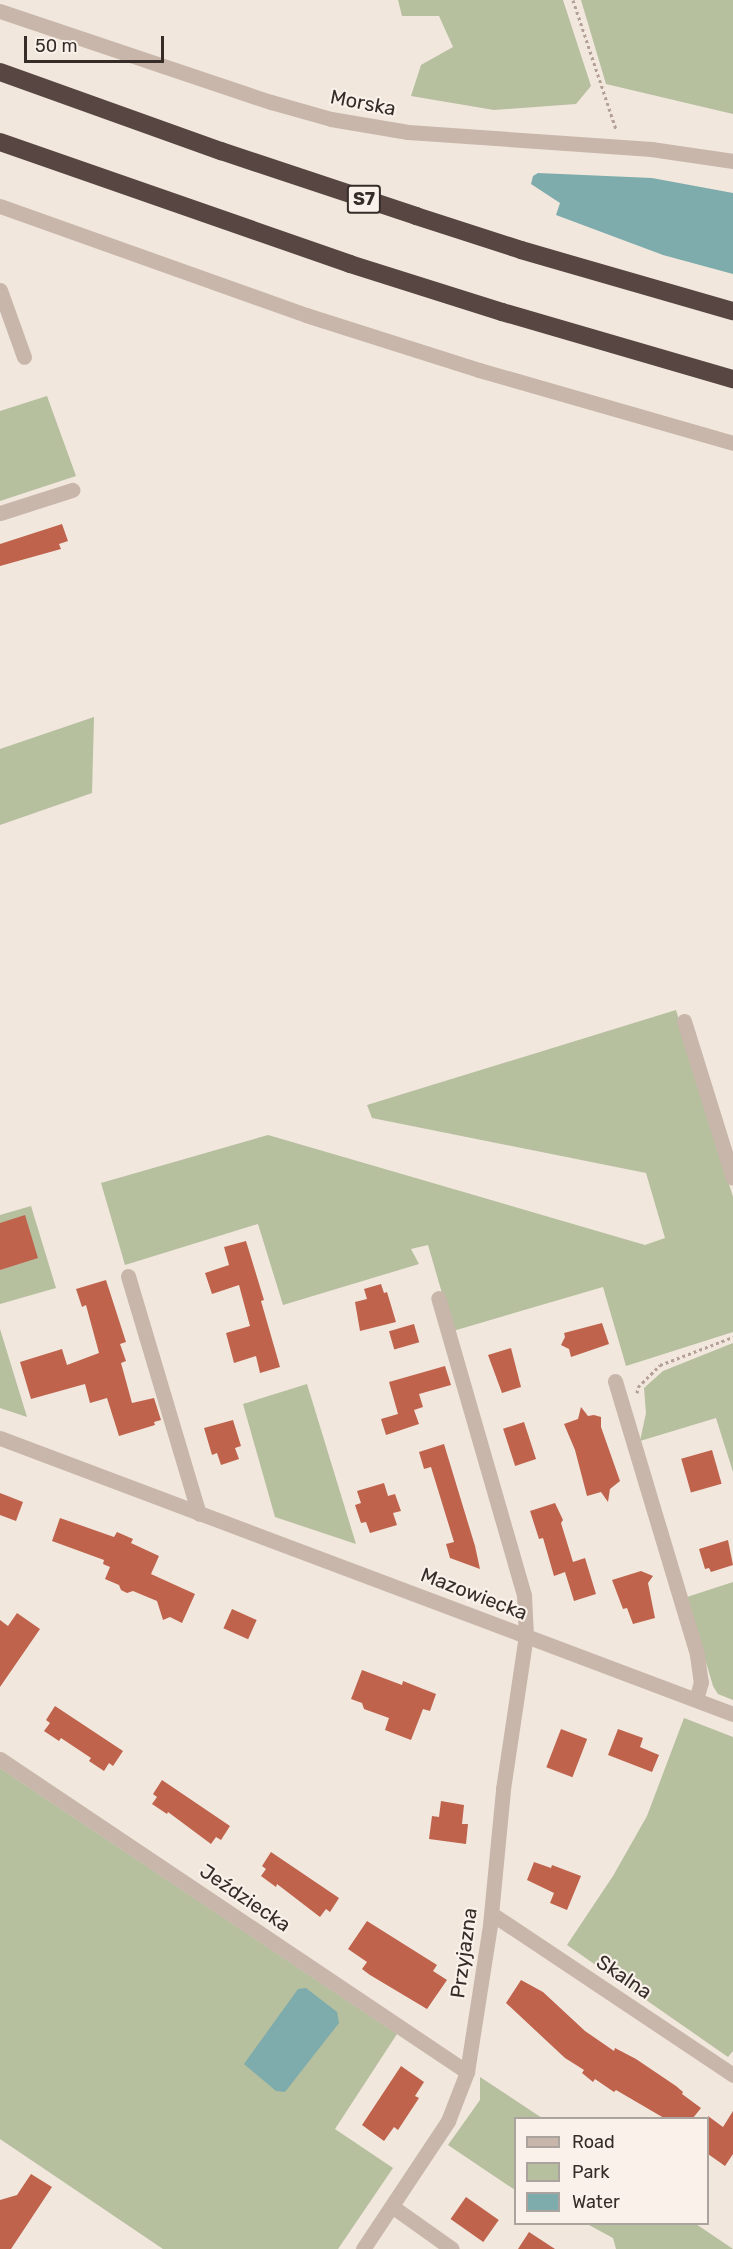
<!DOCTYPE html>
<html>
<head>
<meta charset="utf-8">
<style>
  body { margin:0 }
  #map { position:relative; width:733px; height:2249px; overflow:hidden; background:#f1e7dd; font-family:Rubik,sans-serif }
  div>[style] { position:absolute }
  .green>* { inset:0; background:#b6bf9e }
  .water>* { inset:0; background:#7eacac }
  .building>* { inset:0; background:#bf634d; transform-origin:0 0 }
  .path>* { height:3px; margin-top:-1.5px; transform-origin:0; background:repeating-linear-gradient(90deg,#b4a094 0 3px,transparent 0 6px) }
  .minor>* { height:15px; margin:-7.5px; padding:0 7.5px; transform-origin:7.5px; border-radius:7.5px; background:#c8b6aa }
  .highway>* { height:18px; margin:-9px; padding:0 9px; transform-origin:9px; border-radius:9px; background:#574641 }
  span { translate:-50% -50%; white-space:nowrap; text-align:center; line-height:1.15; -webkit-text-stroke:4.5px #f9f1ea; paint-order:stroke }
  .shield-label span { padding:2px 4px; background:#f9f1ea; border:2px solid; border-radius:4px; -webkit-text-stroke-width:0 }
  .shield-label { font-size:18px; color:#362d29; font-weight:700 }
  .street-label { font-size:20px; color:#362d29 }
  .legend { position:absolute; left:514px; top:2117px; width:195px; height:108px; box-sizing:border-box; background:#f9f1ea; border:2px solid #aba39d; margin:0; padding:8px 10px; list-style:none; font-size:18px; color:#362d29 }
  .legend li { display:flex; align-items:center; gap:12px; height:30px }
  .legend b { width:30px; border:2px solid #aba39d }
  .scale { position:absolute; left:24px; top:36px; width:140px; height:27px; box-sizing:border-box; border:3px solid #362d29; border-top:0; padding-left:8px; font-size:18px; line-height:21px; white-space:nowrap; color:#362d29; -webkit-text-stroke:4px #f9f1ea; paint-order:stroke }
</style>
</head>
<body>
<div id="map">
  <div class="green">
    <i style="clip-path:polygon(398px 0,563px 0,591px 86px,576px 104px,494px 110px,411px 96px,421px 65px,453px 47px,439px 16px,402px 16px)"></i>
    <i style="clip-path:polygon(581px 0,733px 0,733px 114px,606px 84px)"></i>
    <i style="clip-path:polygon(47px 396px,76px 476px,0 501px,0 411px)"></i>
    <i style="clip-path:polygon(94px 717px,92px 793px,0 825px,0 749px)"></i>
    <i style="clip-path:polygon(676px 1010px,733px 1197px,733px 1332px,626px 1366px,603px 1287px,453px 1331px,428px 1245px,411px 1249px,419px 1264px,283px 1305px,258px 1224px,125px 1265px,101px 1183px,268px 1135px,645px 1245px,665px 1238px,646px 1173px,372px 1118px,367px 1105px)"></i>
    <i style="clip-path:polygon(31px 1206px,56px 1288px,0 1304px,0 1215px)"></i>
    <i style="clip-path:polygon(0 1329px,27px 1417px,0 1408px)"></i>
    <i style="clip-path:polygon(733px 1343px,733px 1472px,716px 1418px,640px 1441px,646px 1413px,644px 1388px,663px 1371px)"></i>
    <i style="clip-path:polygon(307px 1384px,356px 1544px,275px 1517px,243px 1404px)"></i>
    <i style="clip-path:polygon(733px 1582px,733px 1700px,718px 1694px,713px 1686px,687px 1597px)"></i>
    <i style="clip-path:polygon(684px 1718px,733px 1737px,733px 2051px,728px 2057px,567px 1945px,613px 1876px,647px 1816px)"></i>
    <i style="clip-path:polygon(0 1768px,397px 2034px,335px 2129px,393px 2168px,338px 2249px,163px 2249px,0 2139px)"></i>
    <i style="clip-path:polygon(480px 2077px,542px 2118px,516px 2118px,515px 2190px,448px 2145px,480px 2100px)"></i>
    <i style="clip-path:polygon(587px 2224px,696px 2224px,733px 2249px,616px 2249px,613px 2238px)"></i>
  </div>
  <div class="water">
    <i style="clip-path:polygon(538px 173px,652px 178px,733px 193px,733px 274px,663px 255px,556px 215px,560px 203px,531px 184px,533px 176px)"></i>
    <i style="clip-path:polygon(306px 1988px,337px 2012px,339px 2023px,285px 2092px,276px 2091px,244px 2064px,298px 1989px)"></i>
  </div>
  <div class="building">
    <i style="clip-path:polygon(62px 524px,68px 541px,59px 544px,61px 549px,0 566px,0 544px)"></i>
    <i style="clip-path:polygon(25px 1215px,38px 1258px,0 1270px,0 1223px)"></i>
    <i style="clip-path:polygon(246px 1241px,264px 1300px,261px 1301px,280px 1367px,260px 1373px,256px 1356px,234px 1363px,226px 1333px,250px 1326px,239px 1285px,212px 1294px,205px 1273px,229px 1265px,224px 1247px)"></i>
    <i style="clip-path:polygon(106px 1280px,126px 1342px,120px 1344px,126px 1361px,121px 1363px,132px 1403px,154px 1398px,161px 1420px,154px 1422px,155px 1425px,119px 1436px,107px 1398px,90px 1403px,85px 1384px,31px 1399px,20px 1362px,62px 1349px,67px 1365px,99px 1353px,86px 1305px,82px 1307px,76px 1289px)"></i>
    <i style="clip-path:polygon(381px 1284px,384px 1293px,387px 1292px,396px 1322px,360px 1331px,355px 1302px,367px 1299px,364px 1289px)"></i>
    <i style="clip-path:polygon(602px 1323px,609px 1344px,571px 1357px,569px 1349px,561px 1345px,565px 1337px,564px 1333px)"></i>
    <i style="left:414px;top:1324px;width:19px;height:26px;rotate:74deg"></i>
    <i style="clip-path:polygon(511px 1348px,521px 1387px,502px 1393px,488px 1355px)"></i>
    <i style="clip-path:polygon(445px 1366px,451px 1385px,419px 1394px,423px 1407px,414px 1410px,419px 1424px,386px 1435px,381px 1419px,398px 1414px,389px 1382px)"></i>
    <i style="clip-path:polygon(581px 1407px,588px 1416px,594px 1415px,601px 1417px,601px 1427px,620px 1481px,610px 1489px,608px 1502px,601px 1492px,587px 1496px,575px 1450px,564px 1424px,578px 1419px)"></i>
    <i style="clip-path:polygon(233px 1420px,241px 1446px,235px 1448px,239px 1459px,221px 1465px,217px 1453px,212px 1455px,204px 1428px)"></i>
    <i style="left:524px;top:1422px;width:39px;height:22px;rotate:72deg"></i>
    <i style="clip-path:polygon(444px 1444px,475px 1546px,480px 1569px,450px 1558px,446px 1544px,454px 1542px,431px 1467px,424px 1469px,419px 1452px)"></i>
    <i style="left:712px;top:1450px;width:35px;height:32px;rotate:74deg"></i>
    <i style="clip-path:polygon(384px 1483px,388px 1496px,395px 1494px,401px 1511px,393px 1513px,397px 1525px,370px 1533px,366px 1522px,361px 1523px,355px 1505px,361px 1503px,357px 1491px)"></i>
    <i style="clip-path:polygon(0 1493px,23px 1502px,16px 1521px,0 1515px)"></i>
    <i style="clip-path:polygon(555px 1503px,563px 1520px,561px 1523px,573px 1562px,585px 1558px,596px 1594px,574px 1601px,565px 1572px,554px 1576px,543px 1538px,539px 1539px,530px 1511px)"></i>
    <i style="clip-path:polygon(60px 1518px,114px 1537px,117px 1532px,133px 1539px,131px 1543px,159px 1556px,151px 1574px,195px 1594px,182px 1623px,170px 1617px,163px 1620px,157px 1601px,133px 1591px,127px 1593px,121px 1590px,119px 1585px,105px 1579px,110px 1567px,103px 1564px,104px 1560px,52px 1541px)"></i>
    <i style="clip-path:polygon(728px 1540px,733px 1565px,711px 1572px,709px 1568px,705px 1569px,699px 1549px)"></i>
    <i style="clip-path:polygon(641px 1571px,653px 1576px,648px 1583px,655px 1618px,633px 1624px,627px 1608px,623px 1609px,612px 1580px)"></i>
    <i style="left:232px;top:1609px;width:27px;height:21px;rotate:24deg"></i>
    <i style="clip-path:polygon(17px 1613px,40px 1629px,0 1687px,0 1620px,8px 1626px)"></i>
    <i style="clip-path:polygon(362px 1670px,402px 1685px,403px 1681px,436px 1694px,430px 1711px,423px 1709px,411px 1740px,385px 1730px,389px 1718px,364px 1709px,362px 1703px,351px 1699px)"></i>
    <i style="clip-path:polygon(55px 1706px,123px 1751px,113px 1766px,109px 1763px,104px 1771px,89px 1761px,91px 1758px,61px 1738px,59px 1741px,44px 1731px,50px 1723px,46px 1720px)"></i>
    <i style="left:561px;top:1729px;width:28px;height:41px;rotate:21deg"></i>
    <i style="clip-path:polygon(618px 1729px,643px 1738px,640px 1747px,659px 1755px,652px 1772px,608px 1755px)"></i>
    <i style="clip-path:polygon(162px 1780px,230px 1826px,221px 1840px,216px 1837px,211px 1844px,168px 1812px,167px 1814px,152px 1804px,157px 1797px,153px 1794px)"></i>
    <i style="clip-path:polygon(441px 1801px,464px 1805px,462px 1824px,468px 1824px,466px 1844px,429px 1839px,432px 1816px,439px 1817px)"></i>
    <i style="clip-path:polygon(271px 1852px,339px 1898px,330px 1912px,326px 1909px,320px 1917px,277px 1884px,276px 1887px,261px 1876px,266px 1869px,262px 1866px)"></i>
    <i style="clip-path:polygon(534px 1862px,551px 1868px,552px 1865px,581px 1876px,567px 1910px,550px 1903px,554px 1893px,527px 1880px)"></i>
    <i style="clip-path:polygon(367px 1921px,437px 1965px,433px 1971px,447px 1980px,427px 2009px,370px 1975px,362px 1969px,367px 1962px,348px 1949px)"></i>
    <i style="clip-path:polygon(521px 1980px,543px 1992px,585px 2031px,614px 2051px,615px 2048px,636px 2059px,676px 2086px,683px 2092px,682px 2094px,701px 2108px,693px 2118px,664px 2118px,616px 2090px,614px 2092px,595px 2079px,593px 2082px,582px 2073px,584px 2070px,565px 2058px,506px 2003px)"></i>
    <i style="clip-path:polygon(401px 2066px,424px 2082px,415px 2096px,419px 2098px,398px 2130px,394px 2127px,384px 2141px,362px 2125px)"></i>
    <i style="clip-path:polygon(733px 2111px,733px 2154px,725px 2166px,708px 2154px,708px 2116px,723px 2127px)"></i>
    <i style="clip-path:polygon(31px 2174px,52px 2187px,11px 2249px,0 2249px,0 2200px,17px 2195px)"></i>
    <i style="left:466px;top:2197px;width:40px;height:27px;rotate:35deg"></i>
    <i style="clip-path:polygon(529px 2232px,555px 2249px,518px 2249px)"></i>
  </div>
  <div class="path">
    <i style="left:573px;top:0;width:136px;rotate:71.6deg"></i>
    <i style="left:637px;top:1393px;width:6px;rotate:-81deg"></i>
    <i style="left:638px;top:1387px;width:31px;rotate:-45deg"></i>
    <i style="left:660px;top:1365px;width:78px;rotate:-21deg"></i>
  </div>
  <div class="minor">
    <i style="left:0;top:11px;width:286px;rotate:18.6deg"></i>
    <i style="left:271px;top:102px;width:62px;rotate:15.8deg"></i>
    <i style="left:331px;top:119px;width:78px;rotate:9.6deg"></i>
    <i style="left:408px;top:132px;width:244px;rotate:4deg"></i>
    <i style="left:651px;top:149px;width:83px;rotate:8.3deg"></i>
    <i style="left:0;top:206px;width:325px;rotate:19.6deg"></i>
    <i style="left:306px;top:315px;width:182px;rotate:17.6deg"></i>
    <i style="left:479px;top:370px;width:264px;rotate:16deg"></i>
    <i style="left:0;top:290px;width:71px;rotate:70.3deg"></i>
    <i style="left:0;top:513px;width:76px;rotate:-17.7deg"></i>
    <i style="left:684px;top:1021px;width:164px;rotate:72.7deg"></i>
    <i style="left:128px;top:1276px;width:248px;rotate:73.4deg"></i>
    <i style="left:615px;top:1381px;width:286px;rotate:73.3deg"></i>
    <i style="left:697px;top:1655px;width:27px;rotate:82deg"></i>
    <i style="left:701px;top:1682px;width:18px;rotate:106deg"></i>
    <i style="left:0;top:1438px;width:783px;rotate:20.63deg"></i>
    <i style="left:0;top:1759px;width:562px;rotate:33.83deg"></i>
    <i style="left:492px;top:1914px;width:290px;rotate:33.7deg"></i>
    <i style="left:393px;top:2207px;width:72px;rotate:35.4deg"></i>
    <i style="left:363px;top:2249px;width:154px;rotate:-56.4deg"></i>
    <i style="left:448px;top:2121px;width:53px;rotate:-68.8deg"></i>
    <i style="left:467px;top:2072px;width:149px;rotate:-81.1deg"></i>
    <i style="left:490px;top:1925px;width:137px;rotate:-84.5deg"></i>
    <i style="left:503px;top:1789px;width:155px;rotate:-81.5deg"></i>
    <i style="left:526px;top:1636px;width:41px;rotate:-92.8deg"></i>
    <i style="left:524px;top:1595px;width:309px;rotate:-106.1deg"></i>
  </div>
  <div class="highway">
    <i style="left:0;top:72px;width:235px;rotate:19.7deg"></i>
    <i style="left:221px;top:151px;width:206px;rotate:18.4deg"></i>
    <i style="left:416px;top:216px;width:110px;rotate:17.9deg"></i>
    <i style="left:521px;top:250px;width:221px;rotate:16.1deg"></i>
    <i style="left:0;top:142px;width:371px;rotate:19.2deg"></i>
    <i style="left:350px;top:264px;width:159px;rotate:17.5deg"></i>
    <i style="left:502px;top:312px;width:241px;rotate:16.2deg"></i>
  </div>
  <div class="shield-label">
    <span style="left:364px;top:199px">S7</span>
  </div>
  <div class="street-label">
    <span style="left:363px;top:103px;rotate:11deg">Morska</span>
    <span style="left:474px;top:1594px;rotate:21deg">Mazowiecka</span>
    <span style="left:245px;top:1898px;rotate:34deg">Jeździecka</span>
    <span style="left:464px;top:1953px;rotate:-82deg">Przyjazna</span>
    <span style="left:624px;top:1977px;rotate:34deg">Skalna</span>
  </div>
  <ul class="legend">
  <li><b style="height:8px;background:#c8b6aa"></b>Road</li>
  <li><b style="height:16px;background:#b6bf9e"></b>Park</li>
  <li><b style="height:16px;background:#7eacac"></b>Water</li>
  </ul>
  <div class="scale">50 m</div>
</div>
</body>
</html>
